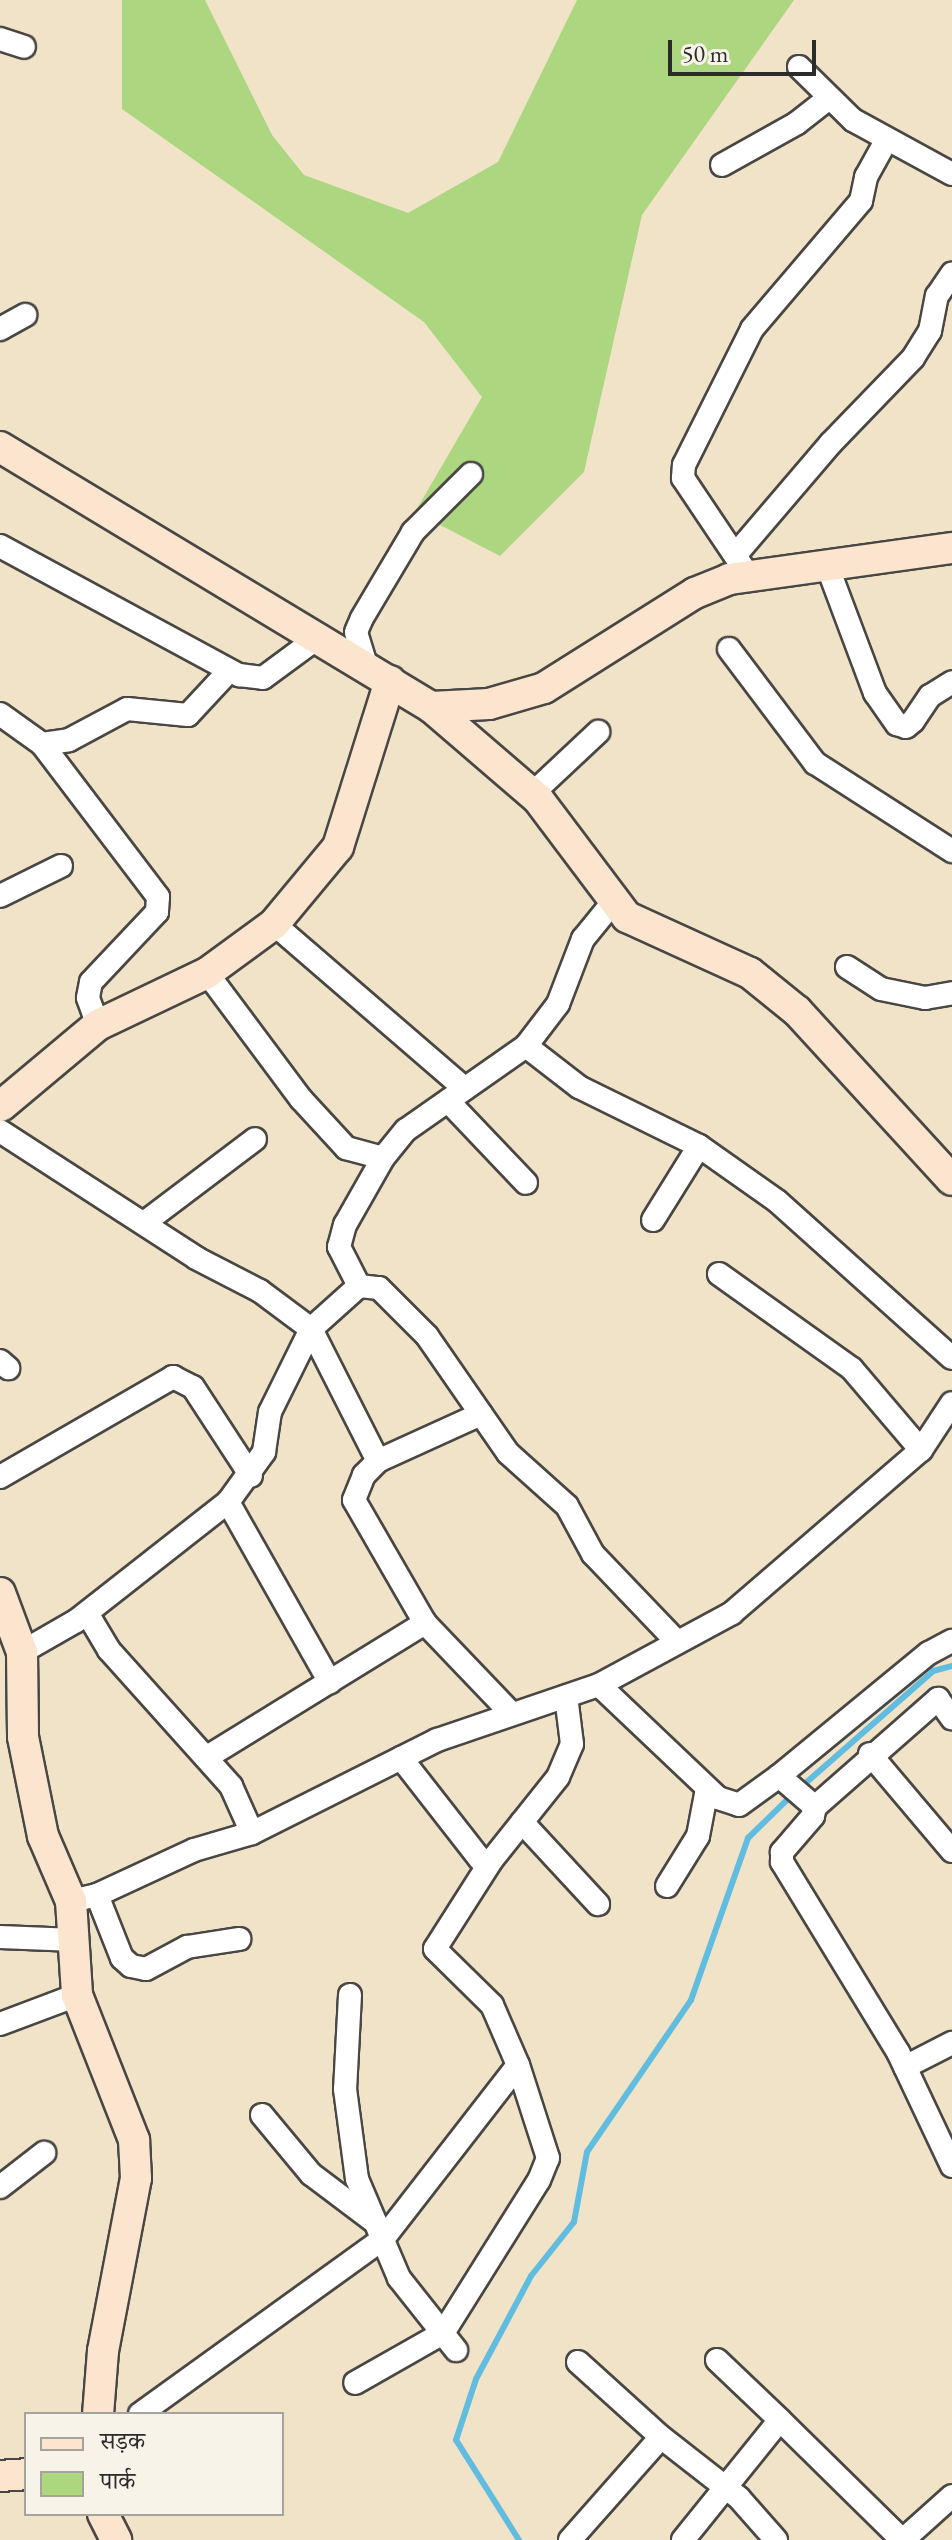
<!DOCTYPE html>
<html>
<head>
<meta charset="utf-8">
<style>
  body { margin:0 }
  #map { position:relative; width:952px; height:2540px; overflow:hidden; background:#f1e3c8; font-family:"EB Garamond","Noto Serif Devanagari",serif }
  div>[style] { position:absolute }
  .green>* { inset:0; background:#add681 }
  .stream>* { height:6px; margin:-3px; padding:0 3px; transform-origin:3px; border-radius:3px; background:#61bddf }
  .roads { filter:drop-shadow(2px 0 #494743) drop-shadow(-2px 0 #494743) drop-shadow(0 2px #494743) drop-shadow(0 -2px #494743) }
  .street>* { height:22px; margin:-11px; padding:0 11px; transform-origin:11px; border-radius:11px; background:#fff }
  .secondary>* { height:30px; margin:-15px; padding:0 15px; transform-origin:15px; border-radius:15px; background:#fce5cf }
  span { translate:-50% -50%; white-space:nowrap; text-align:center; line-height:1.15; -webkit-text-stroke:8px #f7f3e8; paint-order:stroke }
  .legend { position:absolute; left:24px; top:2412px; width:260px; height:104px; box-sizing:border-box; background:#f7f3e8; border:2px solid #a5a39c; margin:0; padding:10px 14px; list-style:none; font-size:24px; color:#2b2b2b }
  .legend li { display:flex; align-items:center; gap:16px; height:40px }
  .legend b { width:40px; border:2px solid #a5a39c }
  .scale { position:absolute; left:668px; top:40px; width:148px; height:36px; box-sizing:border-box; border:4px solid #2b2b2b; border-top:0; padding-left:10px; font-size:24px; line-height:28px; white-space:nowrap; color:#2b2b2b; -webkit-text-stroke:6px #f7f3e8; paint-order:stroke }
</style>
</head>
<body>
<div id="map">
  <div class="green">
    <i style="clip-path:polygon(122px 0,205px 0,272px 135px,304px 175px,408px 213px,498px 162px,577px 0,794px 0,642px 215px,584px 472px,500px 556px,415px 512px,482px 397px,424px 322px,122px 109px)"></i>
  </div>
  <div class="stream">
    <i style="left:800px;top:1788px;width:177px;rotate:-41.3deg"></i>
    <i style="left:933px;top:1671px;width:20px;rotate:-15deg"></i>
    <i style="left:519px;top:2540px;width:118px;rotate:-122.2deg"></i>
    <i style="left:456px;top:2440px;width:64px;rotate:-71.8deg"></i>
    <i style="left:476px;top:2379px;width:117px;rotate:-61.9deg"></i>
    <i style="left:531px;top:2276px;width:69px;rotate:-51.5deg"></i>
    <i style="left:574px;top:2222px;width:71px;rotate:-79.5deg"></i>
    <i style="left:587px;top:2152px;width:184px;rotate:-55.6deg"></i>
    <i style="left:691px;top:2000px;width:172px;rotate:-70.6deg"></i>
    <i style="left:748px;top:1838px;width:62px;rotate:-44.3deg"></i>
  </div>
  <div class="roads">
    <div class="street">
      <i style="left:0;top:39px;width:25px;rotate:18deg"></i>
      <i style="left:799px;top:67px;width:76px;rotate:44.5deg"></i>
      <i style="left:853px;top:120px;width:113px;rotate:28.6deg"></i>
      <i style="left:722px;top:165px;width:86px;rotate:-29.2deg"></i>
      <i style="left:797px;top:123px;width:39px;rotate:-38deg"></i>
      <i style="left:0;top:329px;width:29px;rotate:-29deg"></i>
      <i style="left:0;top:546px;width:272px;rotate:28.4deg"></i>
      <i style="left:239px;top:675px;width:24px;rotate:7deg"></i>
      <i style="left:263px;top:678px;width:71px;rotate:-36.4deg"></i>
      <i style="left:737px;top:553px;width:145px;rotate:-49.5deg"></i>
      <i style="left:831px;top:443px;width:118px;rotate:-46deg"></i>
      <i style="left:913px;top:358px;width:32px;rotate:-58deg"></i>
      <i style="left:930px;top:331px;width:36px;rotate:-79deg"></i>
      <i style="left:937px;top:296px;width:27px;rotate:-56deg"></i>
      <i style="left:828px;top:568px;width:134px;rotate:69.4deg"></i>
      <i style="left:875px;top:693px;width:38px;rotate:55deg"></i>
      <i style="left:897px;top:724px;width:9px;rotate:18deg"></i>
      <i style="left:906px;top:727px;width:9px;rotate:-41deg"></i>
      <i style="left:913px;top:721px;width:30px;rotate:-56deg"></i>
      <i style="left:930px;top:696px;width:26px;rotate:-32deg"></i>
      <i style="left:748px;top:575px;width:117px;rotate:-123.8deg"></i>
      <i style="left:683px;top:478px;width:13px;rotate:-86deg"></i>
      <i style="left:684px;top:465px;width:152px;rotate:-63.4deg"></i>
      <i style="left:752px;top:329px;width:168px;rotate:-49.6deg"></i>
      <i style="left:861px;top:201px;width:25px;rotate:-78deg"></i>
      <i style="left:866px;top:177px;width:43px;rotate:-61.1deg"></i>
      <i style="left:729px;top:649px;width:143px;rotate:53deg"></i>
      <i style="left:815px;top:763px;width:163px;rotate:32.7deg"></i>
      <i style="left:366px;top:665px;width:34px;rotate:-107deg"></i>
      <i style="left:356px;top:632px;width:15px;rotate:-67deg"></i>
      <i style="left:362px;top:618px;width:100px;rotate:-59.3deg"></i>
      <i style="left:413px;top:532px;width:82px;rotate:-45deg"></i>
      <i style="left:0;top:714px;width:52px;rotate:35.5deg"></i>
      <i style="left:42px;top:744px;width:192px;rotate:52.8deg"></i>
      <i style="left:158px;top:897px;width:15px;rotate:94deg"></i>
      <i style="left:157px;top:912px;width:96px;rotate:133.3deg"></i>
      <i style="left:91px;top:982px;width:16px;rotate:101deg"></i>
      <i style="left:88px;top:998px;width:29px;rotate:70deg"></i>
      <i style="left:42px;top:744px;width:27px;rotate:-8deg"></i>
      <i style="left:69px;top:740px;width:66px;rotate:-28.1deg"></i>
      <i style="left:127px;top:709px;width:61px;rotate:5.6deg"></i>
      <i style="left:188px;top:715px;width:60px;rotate:-47deg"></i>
      <i style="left:532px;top:794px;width:91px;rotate:-43.2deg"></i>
      <i style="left:0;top:896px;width:68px;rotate:-26.2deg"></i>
      <i style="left:274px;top:924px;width:252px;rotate:40.8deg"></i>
      <i style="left:847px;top:967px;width:40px;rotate:32.9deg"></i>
      <i style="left:881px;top:989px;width:45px;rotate:11.6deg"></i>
      <i style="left:925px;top:998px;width:27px;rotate:-10deg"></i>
      <i style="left:207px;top:973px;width:157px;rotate:53.3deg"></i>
      <i style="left:301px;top:1099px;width:67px;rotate:47.4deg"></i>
      <i style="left:346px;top:1148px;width:38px;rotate:15deg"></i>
      <i style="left:526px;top:1046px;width:67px;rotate:37.7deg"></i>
      <i style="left:579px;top:1087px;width:134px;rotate:26.2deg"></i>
      <i style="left:699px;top:1146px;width:95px;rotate:35.2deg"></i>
      <i style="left:777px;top:1201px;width:235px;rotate:41.9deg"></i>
      <i style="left:448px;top:1101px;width:113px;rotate:46.4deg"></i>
      <i style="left:0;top:1131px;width:234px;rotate:32.9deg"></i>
      <i style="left:196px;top:1258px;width:72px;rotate:27.3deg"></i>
      <i style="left:260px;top:1291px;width:64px;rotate:36.7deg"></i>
      <i style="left:311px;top:1329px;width:64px;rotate:-41.9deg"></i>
      <i style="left:359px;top:1286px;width:20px;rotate:6deg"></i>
      <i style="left:379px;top:1288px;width:68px;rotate:45deg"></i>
      <i style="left:427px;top:1336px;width:142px;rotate:55.3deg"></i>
      <i style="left:508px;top:1453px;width:79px;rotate:41.9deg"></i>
      <i style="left:567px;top:1506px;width:55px;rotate:61.6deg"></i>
      <i style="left:593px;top:1554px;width:122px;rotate:46.3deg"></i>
      <i style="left:653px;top:1220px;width:87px;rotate:-58.1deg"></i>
      <i style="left:144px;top:1223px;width:139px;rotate:-37.1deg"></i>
      <i style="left:719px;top:1274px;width:163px;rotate:35.5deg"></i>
      <i style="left:852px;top:1369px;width:106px;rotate:49.6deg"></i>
      <i style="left:359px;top:1286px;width:44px;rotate:-117.1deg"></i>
      <i style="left:339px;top:1247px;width:23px;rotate:-75deg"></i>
      <i style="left:345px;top:1225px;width:77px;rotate:-60.4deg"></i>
      <i style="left:383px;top:1158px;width:36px;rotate:-51deg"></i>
      <i style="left:406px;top:1130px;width:146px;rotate:-35deg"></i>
      <i style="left:526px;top:1046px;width:53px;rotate:-52.7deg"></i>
      <i style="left:558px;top:1004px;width:70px;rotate:-69deg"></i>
      <i style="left:583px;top:939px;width:49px;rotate:-50.8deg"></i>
      <i style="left:311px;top:1329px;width:148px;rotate:63.1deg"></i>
      <i style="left:0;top:1361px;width:11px;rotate:41deg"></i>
      <i style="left:481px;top:1414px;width:113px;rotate:155.5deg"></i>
      <i style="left:378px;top:1461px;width:20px;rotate:135deg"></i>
      <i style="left:364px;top:1475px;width:27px;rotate:112deg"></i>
      <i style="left:354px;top:1500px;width:142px;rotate:60deg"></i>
      <i style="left:425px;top:1623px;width:124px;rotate:46.3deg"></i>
      <i style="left:0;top:1477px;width:200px;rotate:-30deg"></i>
      <i style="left:173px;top:1377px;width:22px;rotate:27deg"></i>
      <i style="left:193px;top:1387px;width:106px;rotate:56.9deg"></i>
      <i style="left:228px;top:1502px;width:207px;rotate:60.5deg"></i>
      <i style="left:87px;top:1613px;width:43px;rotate:59.3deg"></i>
      <i style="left:109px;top:1650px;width:183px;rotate:48.1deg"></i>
      <i style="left:231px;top:1786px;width:51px;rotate:65.9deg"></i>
      <i style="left:22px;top:1652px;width:62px;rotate:-29.9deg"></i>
      <i style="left:76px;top:1621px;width:193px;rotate:-38.1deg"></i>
      <i style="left:228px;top:1502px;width:62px;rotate:-54.2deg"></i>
      <i style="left:264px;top:1452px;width:40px;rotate:-81.5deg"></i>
      <i style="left:270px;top:1412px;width:93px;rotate:-63.7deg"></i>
      <i style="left:599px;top:1685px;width:164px;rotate:43.5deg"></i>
      <i style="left:718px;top:1798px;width:22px;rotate:18deg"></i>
      <i style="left:739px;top:1805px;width:49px;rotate:-35.9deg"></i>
      <i style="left:779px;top:1776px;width:48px;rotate:40.7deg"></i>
      <i style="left:815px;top:1807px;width:9px;rotate:103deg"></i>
      <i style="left:813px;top:1816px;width:48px;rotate:130.7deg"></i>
      <i style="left:782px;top:1852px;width:10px;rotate:90deg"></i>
      <i style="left:782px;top:1862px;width:223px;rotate:58.6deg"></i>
      <i style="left:898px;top:2052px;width:126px;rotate:64.7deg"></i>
      <i style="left:870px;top:1754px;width:127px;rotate:49.8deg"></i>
      <i style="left:207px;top:1757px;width:256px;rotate:-31.6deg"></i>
      <i style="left:401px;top:1758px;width:128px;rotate:52deg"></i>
      <i style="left:480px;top:1859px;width:11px;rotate:10deg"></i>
      <i style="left:491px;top:1861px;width:107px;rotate:-51.4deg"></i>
      <i style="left:558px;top:1777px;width:36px;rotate:-67deg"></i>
      <i style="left:572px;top:1744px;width:48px;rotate:-97.1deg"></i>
      <i style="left:779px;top:1776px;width:194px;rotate:-39.4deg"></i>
      <i style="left:929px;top:1653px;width:26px;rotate:-28deg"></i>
      <i style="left:815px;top:1807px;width:164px;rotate:-41.3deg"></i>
      <i style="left:938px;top:1699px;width:24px;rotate:54deg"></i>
      <i style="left:522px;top:1822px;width:112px;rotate:47.2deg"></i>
      <i style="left:491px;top:1861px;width:104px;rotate:122.5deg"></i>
      <i style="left:435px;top:1949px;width:80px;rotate:44.5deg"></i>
      <i style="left:492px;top:2005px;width:65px;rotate:66.6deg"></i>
      <i style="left:667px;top:1886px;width:59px;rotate:-58.2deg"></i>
      <i style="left:698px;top:1836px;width:48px;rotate:-79.2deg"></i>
      <i style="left:97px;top:1895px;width:68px;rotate:68.4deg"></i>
      <i style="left:122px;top:1958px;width:12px;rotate:42deg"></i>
      <i style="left:131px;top:1966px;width:15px;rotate:11deg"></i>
      <i style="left:146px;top:1969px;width:47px;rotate:-28.2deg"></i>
      <i style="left:187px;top:1947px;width:53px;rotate:-8.7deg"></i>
      <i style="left:71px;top:1901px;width:27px;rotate:-13deg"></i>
      <i style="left:97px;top:1895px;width:107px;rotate:-24.9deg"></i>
      <i style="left:194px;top:1850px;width:60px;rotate:-16.3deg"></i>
      <i style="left:252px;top:1833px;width:207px;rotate:-26.7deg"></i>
      <i style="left:437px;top:1740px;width:171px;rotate:-18.8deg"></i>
      <i style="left:599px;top:1685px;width:151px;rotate:-28.4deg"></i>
      <i style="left:732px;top:1613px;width:250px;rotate:-40.8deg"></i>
      <i style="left:921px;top:1450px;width:56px;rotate:-56.6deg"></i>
      <i style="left:0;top:1937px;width:75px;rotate:2.3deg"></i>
      <i style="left:350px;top:1995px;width:94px;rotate:93deg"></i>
      <i style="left:345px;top:2089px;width:91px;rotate:82.4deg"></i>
      <i style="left:357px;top:2179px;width:108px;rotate:67deg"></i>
      <i style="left:399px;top:2278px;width:92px;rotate:51.6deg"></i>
      <i style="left:0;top:2024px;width:82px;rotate:-20.6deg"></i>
      <i style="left:905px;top:2067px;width:53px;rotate:-27.1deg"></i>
      <i style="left:262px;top:2115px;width:77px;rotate:50.3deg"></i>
      <i style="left:311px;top:2174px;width:81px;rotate:37deg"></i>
      <i style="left:0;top:2187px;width:56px;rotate:-37.7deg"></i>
      <i style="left:717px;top:2360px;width:87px;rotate:43.6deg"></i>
      <i style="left:578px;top:2362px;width:112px;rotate:42.1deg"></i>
      <i style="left:140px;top:2414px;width:299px;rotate:-35.8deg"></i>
      <i style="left:383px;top:2239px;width:220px;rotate:-52.2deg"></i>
      <i style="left:518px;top:2065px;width:98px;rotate:72.1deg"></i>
      <i style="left:548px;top:2158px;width:24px;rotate:112deg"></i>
      <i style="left:539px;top:2180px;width:181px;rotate:122.1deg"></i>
      <i style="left:443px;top:2333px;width:101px;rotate:150.4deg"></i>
      <i style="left:570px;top:2540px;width:137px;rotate:-48.5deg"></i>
      <i style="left:661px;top:2437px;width:99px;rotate:38deg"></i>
      <i style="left:739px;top:2498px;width:56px;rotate:48.6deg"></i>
      <i style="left:683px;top:2540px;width:154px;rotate:-51.1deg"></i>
      <i style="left:780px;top:2420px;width:171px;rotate:44.5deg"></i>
      <i style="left:903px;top:2540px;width:66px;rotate:-41.9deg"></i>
    </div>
    <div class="secondary">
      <i style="left:0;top:447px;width:503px;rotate:31.1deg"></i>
      <i style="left:431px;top:707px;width:58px;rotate:-3deg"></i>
      <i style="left:489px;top:704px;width:57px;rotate:-16.2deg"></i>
      <i style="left:544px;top:688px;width:178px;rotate:-32.2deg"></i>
      <i style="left:695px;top:593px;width:37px;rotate:-22deg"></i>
      <i style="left:729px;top:579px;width:225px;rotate:-7.9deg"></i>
      <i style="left:431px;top:707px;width:141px;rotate:40.7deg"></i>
      <i style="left:538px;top:799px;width:148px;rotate:53deg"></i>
      <i style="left:627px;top:917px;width:135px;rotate:24.5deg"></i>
      <i style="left:750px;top:973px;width:60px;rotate:39deg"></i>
      <i style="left:797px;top:1011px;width:229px;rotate:47.5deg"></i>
      <i style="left:1px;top:1106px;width:126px;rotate:-39.9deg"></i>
      <i style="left:98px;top:1025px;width:121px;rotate:-25.5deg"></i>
      <i style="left:207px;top:973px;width:83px;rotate:-36.2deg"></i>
      <i style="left:274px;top:924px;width:100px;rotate:-50.3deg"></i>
      <i style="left:338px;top:847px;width:174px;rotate:-72.6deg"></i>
      <i style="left:0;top:1593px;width:63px;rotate:69.6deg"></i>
      <i style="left:22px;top:1652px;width:85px;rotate:89.3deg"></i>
      <i style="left:23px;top:1737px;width:101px;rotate:78.6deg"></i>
      <i style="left:43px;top:1836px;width:71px;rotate:66.7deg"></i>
      <i style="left:71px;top:1901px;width:94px;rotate:86.3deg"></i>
      <i style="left:77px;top:1995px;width:156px;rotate:68.5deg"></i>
      <i style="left:134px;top:2140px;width:38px;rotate:87deg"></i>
      <i style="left:136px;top:2178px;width:176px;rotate:100.8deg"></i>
      <i style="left:103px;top:2351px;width:63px;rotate:94.5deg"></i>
      <i style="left:0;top:2476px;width:26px;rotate:-4deg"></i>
      <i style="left:103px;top:2514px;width:29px;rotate:63deg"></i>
    </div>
  </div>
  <ul class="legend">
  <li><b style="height:10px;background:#fce5cf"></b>सड़क</li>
  <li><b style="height:22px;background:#add681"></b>पार्क</li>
  </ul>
  <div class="scale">50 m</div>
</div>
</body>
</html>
